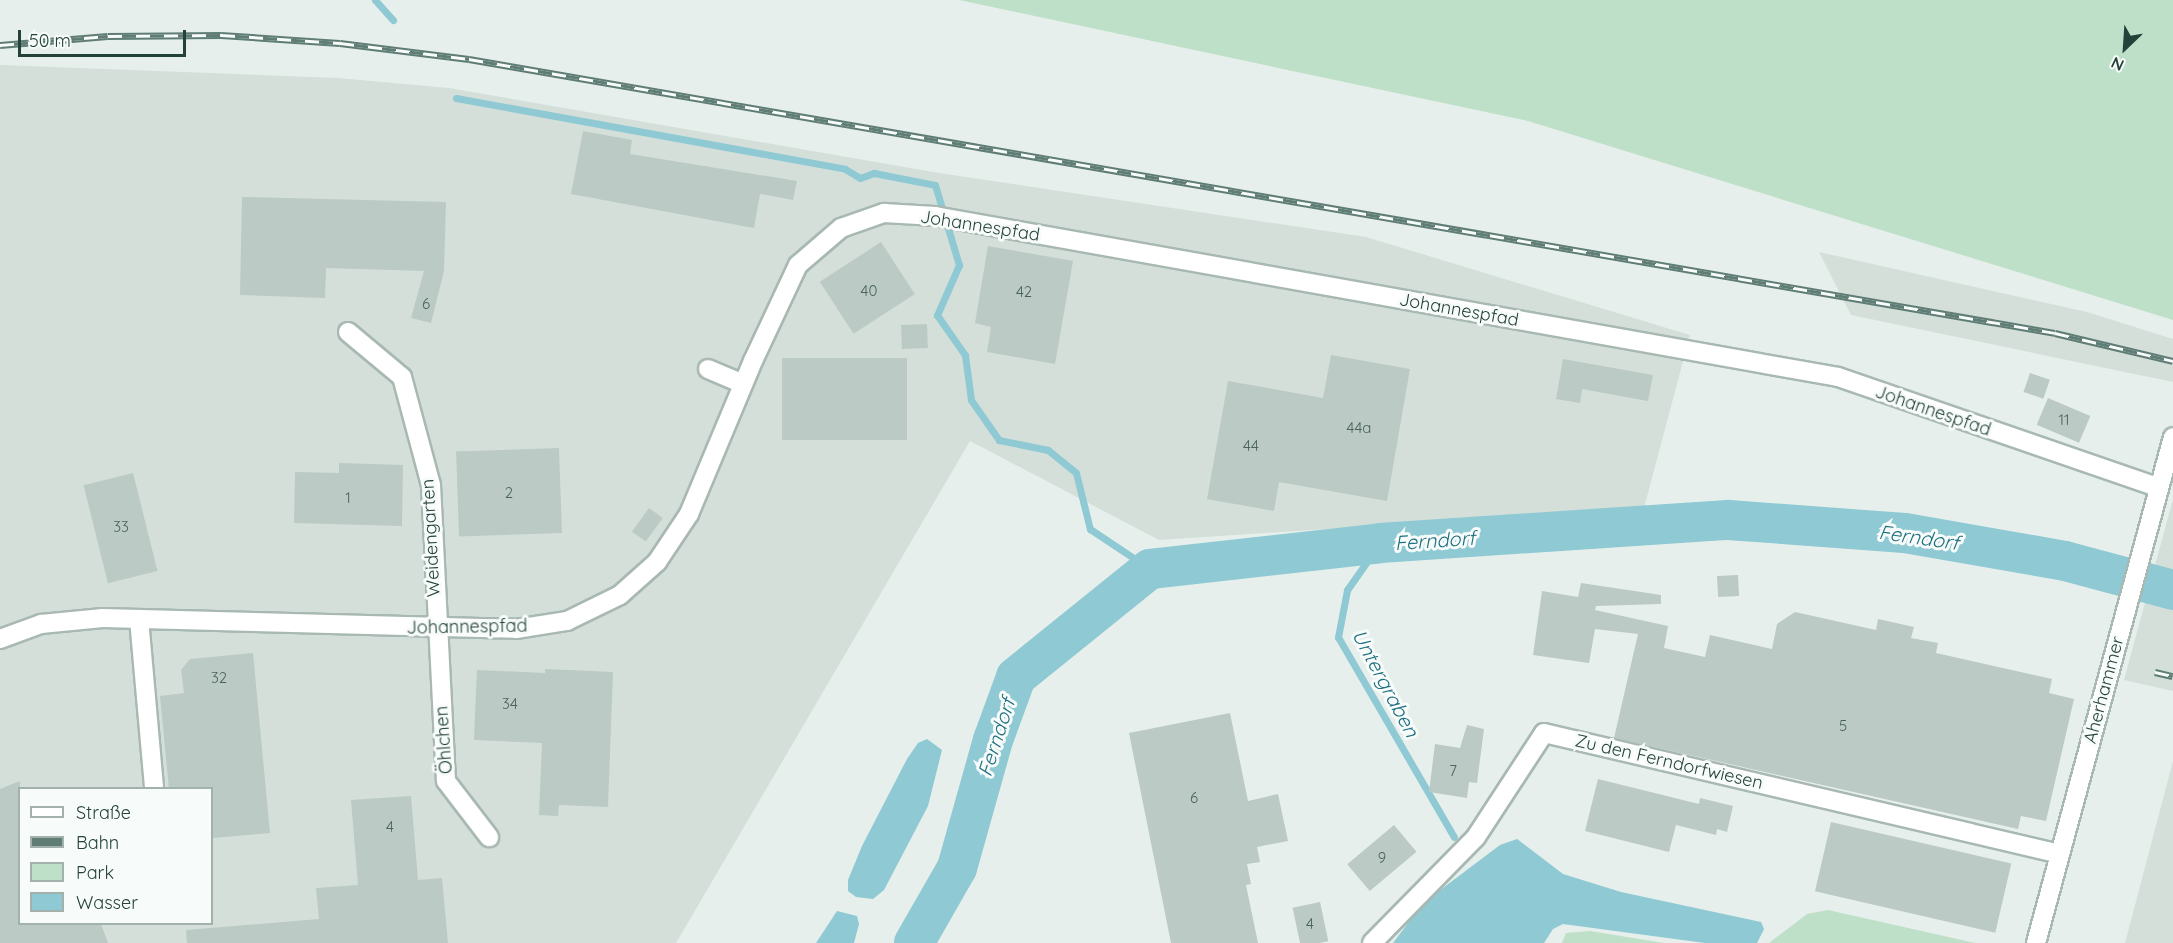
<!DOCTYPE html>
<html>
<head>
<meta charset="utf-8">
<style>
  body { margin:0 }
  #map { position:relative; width:2173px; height:943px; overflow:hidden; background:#e6efeb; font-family:Quicksand,sans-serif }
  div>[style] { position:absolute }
  .built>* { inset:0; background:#d4dfda }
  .green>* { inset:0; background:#bfe0c8 }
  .water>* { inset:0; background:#8ec9d4 }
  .stream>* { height:7px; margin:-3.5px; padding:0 3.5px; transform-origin:3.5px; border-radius:3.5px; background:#8ec9d4 }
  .river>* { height:40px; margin:-20px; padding:0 20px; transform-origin:20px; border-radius:20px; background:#8ec9d4 }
  .building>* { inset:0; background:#bbcac4; transform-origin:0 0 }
  .roads { filter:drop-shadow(2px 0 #a8b8b2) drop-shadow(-2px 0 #a8b8b2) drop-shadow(0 2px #a8b8b2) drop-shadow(0 -2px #a8b8b2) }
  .minor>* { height:18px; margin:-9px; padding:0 9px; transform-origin:9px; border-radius:9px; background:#fff }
  .rail>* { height:7px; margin-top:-3.5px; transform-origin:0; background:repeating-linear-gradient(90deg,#f7fbf9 0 14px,#5f7d75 0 28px); box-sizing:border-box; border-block:2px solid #5f7d75 }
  span { translate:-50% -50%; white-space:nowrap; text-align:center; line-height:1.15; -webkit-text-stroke:6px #f7fbf9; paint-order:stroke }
  .number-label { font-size:15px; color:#4a645c }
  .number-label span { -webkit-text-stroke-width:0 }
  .street-label { font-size:18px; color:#24423a }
  .water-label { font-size:20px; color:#1c6f80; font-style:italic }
  .legend { position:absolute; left:18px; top:787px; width:195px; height:138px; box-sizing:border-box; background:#f7fbf9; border:2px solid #a3b1ad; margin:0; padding:8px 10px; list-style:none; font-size:18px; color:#24423a }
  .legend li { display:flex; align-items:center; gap:12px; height:30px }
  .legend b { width:30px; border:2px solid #a3b1ad }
  .north { position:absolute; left:2095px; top:18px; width:60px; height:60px; -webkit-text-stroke:4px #f7fbf9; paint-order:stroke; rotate:205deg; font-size:16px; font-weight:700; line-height:24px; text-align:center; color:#24423a }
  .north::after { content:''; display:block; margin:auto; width:21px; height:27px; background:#24423a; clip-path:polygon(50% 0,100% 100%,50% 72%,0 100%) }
  .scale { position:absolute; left:18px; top:30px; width:168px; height:27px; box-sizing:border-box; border:3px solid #24423a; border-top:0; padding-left:8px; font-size:18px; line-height:21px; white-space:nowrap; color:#24423a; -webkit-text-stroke:4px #f7fbf9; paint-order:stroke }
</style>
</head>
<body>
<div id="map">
  <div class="built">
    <i style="clip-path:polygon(evenodd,0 65px,338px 78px,449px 88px,939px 173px,1366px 237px,1690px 335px,1644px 508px,1159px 540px,970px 441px,676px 943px,0 943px,0 65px,20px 788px,212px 788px,212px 924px,20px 924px,20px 788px)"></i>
    <i style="clip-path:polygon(1819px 252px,2087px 312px,2173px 339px,2173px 382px,1851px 315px)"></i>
    <i style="clip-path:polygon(2173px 499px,2173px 691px,2124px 680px)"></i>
    <i style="clip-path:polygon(2173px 761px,2173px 943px,2125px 943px)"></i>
  </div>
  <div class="green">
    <i style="clip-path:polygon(959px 0,2173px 0,2173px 320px,1528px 121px)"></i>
    <i style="clip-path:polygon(1828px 910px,1975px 943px,1769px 943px,1807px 914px)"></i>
    <i style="clip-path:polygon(1590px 931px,1664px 943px,1562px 943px,1566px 933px)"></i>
  </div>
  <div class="water">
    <i style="clip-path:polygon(927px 739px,942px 750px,928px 806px,884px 890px,873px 899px,856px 897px,848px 891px,848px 880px,862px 846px,907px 759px,918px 743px)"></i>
    <i style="clip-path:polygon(1517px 839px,1563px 874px,1621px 892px,1761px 922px,1764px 929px,1757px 943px,1705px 943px,1563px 924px,1553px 929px,1544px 943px,1393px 943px,1423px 903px,1500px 845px)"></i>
    <i style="clip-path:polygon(837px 911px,857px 916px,859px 924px,854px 943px,816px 943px)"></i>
  </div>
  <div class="stream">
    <i style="left:375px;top:0;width:27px;rotate:48deg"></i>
    <i style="left:456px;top:98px;width:395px;rotate:10.3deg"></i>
    <i style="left:845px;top:169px;width:17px;rotate:31deg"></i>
    <i style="left:860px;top:178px;width:15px;rotate:-20deg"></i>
    <i style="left:874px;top:173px;width:62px;rotate:11.1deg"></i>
    <i style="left:935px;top:185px;width:84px;rotate:73.3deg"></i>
    <i style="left:959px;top:265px;width:55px;rotate:113.7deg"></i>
    <i style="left:937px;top:315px;width:49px;rotate:55deg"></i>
    <i style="left:965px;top:355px;width:45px;rotate:82.4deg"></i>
    <i style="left:971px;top:400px;width:49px;rotate:55deg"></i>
    <i style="left:999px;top:440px;width:50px;rotate:11.5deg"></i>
    <i style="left:1048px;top:450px;width:36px;rotate:39deg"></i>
    <i style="left:1076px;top:473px;width:58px;rotate:76deg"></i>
    <i style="left:1090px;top:529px;width:72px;rotate:33.7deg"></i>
    <i style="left:1380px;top:543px;width:57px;rotate:125.1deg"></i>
    <i style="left:1347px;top:590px;width:48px;rotate:100.8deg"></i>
    <i style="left:1338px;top:637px;width:231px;rotate:59.9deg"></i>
  </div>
  <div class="river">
    <i style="left:914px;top:943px;width:86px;rotate:-60.2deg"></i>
    <i style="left:957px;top:868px;width:133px;rotate:-74.3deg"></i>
    <i style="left:993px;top:740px;width:67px;rotate:-69.9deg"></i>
    <i style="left:1016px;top:677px;width:172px;rotate:-38.9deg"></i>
    <i style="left:1150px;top:569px;width:231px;rotate:-6.4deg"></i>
    <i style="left:1380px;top:543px;width:349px;rotate:-3.8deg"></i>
    <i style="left:1728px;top:520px;width:177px;rotate:4.2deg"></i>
    <i style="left:1905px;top:533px;width:162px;rotate:9.9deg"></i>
    <i style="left:2065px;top:561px;width:112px;rotate:15deg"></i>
  </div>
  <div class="building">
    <i style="clip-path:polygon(583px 131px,632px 140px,630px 154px,797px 181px,793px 200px,760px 194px,754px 228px,571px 194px)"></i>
    <i style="clip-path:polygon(242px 197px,446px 202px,444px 271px,431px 323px,411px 318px,424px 271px,326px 268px,325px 298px,240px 295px)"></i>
    <i style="left:881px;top:242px;width:62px;height:73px;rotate:57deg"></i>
    <i style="clip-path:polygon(988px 246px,1073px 261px,1055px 364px,987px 352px,991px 327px,975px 323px)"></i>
    <i style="left:927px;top:324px;width:24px;height:26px;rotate:88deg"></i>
    <i style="clip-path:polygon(1331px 355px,1410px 369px,1387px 501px,1279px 482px,1274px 511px,1207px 499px,1228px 381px,1323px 398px)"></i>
    <i style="left:782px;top:358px;width:125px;height:82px"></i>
    <i style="clip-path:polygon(1563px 359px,1653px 375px,1648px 401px,1582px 389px,1580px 403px,1556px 399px)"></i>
    <i style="left:2030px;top:373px;width:21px;height:20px;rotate:19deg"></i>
    <i style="left:2048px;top:398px;width:46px;height:29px;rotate:23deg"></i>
    <i style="left:559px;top:448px;width:85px;height:103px;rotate:88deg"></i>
    <i style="clip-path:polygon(339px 463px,403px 465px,402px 526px,294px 523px,295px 472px,339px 473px)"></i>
    <i style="left:133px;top:473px;width:101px;height:51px;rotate:76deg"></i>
    <i style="left:649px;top:508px;width:17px;height:29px;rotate:36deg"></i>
    <i style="left:1738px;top:575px;width:21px;height:21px;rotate:87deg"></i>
    <i style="clip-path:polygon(1581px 583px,1661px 595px,1661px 604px,1596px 606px,1595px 610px,1668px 626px,1664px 648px,1705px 657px,1710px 635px,1772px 649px,1777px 624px,1795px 612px,1876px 630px,1878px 619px,1914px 627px,1911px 638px,1938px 643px,1936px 653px,2052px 679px,2049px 693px,2074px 699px,2046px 821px,2021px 816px,2018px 829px,1614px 738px,1638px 634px,1595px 629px,1589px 663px,1533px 655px,1542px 591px,1578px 597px)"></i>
    <i style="clip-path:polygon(253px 653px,270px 833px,212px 838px,212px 789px,169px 789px,160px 696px,184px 693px,181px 670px,190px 659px)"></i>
    <i style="clip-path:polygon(545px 669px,613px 672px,608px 807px,559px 805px,558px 816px,539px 815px,542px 743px,474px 740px,477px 670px,545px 673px)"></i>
    <i style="clip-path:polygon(1230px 713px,1248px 801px,1278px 794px,1288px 841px,1257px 847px,1260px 862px,1247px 864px,1251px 884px,1246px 885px,1258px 943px,1171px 943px,1129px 733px)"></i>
    <i style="clip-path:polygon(1467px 725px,1484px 729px,1477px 783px,1469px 782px,1467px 798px,1429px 792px,1435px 744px,1460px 748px)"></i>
    <i style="clip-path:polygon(1598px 779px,1699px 804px,1700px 798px,1733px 806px,1727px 832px,1717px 829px,1716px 835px,1676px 825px,1669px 852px,1585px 831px)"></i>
    <i style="clip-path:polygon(20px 781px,20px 924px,101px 924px,108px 943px,0 943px,0 789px)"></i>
    <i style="clip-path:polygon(411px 796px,418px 880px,442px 878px,448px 943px,187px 943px,186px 930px,319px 919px,316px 888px,358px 885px,351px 800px)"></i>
    <i style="left:1831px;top:822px;width:185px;height:71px;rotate:13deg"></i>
    <i style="left:1394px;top:825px;width:35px;height:61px;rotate:50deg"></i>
    <i style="left:1320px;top:902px;width:40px;height:28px;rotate:78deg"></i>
  </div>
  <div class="roads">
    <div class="minor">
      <i style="left:348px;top:332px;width:70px;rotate:39.8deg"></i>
      <i style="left:402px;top:377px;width:112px;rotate:75deg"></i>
      <i style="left:431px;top:485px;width:296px;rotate:87.1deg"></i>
      <i style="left:446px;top:781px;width:71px;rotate:52.5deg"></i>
      <i style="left:708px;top:369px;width:38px;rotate:23deg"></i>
      <i style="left:139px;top:619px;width:170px;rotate:84.9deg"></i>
      <i style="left:0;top:639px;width:44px;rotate:-20.1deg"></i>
      <i style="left:41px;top:624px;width:62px;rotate:-5.5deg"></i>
      <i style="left:103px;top:618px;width:413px;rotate:1.5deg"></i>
      <i style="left:516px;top:629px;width:52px;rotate:-8.9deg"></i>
      <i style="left:567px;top:621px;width:59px;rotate:-26.1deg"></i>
      <i style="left:620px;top:595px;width:50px;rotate:-41.7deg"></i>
      <i style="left:657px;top:562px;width:58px;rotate:-56.3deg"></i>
      <i style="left:689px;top:514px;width:166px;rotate:-67.3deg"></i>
      <i style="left:753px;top:361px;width:106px;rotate:-64.9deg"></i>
      <i style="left:798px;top:265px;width:57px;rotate:-40.7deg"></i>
      <i style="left:841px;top:228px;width:46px;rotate:-19.2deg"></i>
      <i style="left:884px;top:213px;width:51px;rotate:3.4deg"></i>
      <i style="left:935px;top:216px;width:917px;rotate:10.11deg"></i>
      <i style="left:1838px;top:377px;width:337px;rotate:19deg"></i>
      <i style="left:1372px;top:943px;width:148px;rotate:-45.5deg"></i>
      <i style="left:1476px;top:837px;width:124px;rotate:-56.8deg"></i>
      <i style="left:1544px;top:733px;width:530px;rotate:13.2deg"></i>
      <i style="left:2036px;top:943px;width:524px;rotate:-74.85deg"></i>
    </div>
  </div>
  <div class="rail">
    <i style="left:0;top:45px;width:108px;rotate:-4.8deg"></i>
    <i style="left:108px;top:36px;width:113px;rotate:-0.5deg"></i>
    <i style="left:221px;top:35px;width:119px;rotate:3.8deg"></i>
    <i style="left:340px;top:43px;width:130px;rotate:7.1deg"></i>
    <i style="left:469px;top:59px;width:1609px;rotate:9.8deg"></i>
    <i style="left:2055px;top:333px;width:121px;rotate:13.3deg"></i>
    <i style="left:2155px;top:672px;width:18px;rotate:13deg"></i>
  </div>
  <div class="number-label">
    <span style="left:869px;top:291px">40</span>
    <span style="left:1024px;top:292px">42</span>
    <span style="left:426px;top:304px">6</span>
    <span style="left:2064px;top:420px">11</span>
    <span style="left:1359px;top:428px">44a</span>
    <span style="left:1251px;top:446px">44</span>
    <span style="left:509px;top:493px">2</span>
    <span style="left:348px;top:498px">1</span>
    <span style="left:121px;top:527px">33</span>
    <span style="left:219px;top:678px">32</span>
    <span style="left:510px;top:704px">34</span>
    <span style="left:1843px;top:726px">5</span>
    <span style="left:1453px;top:771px">7</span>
    <span style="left:1194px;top:798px">6</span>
    <span style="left:390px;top:827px">4</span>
    <span style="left:1382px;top:858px">9</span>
    <span style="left:1310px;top:924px">4</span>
  </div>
  <div class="street-label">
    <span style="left:980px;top:226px;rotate:9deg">Johannespfad</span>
    <span style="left:1459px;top:310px;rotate:10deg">Johannespfad</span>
    <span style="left:1933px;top:411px;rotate:19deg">Johannespfad</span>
    <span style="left:431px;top:538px;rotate:-93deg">Weidengarten</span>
    <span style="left:467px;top:627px;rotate:-1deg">Johannespfad</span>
    <span style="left:2104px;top:690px;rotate:-75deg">Aherhammer</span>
    <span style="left:444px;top:740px;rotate:-94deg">Öhlchen</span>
    <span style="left:1669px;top:762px;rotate:13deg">Zu den Ferndorfwiesen</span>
  </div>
  <div class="water-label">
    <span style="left:1919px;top:537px;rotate:8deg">Ferndorf</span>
    <span style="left:1435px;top:540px;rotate:-4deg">Ferndorf</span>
    <span style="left:1386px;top:683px;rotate:62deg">Untergraben</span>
    <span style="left:996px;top:737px;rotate:-72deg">Ferndorf</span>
  </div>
  <ul class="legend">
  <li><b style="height:8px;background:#fff"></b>Straße</li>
  <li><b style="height:8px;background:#5f7d75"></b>Bahn</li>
  <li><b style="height:16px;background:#bfe0c8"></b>Park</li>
  <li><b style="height:16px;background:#8ec9d4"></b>Wasser</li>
  </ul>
  <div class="north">N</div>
  <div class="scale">50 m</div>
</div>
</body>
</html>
